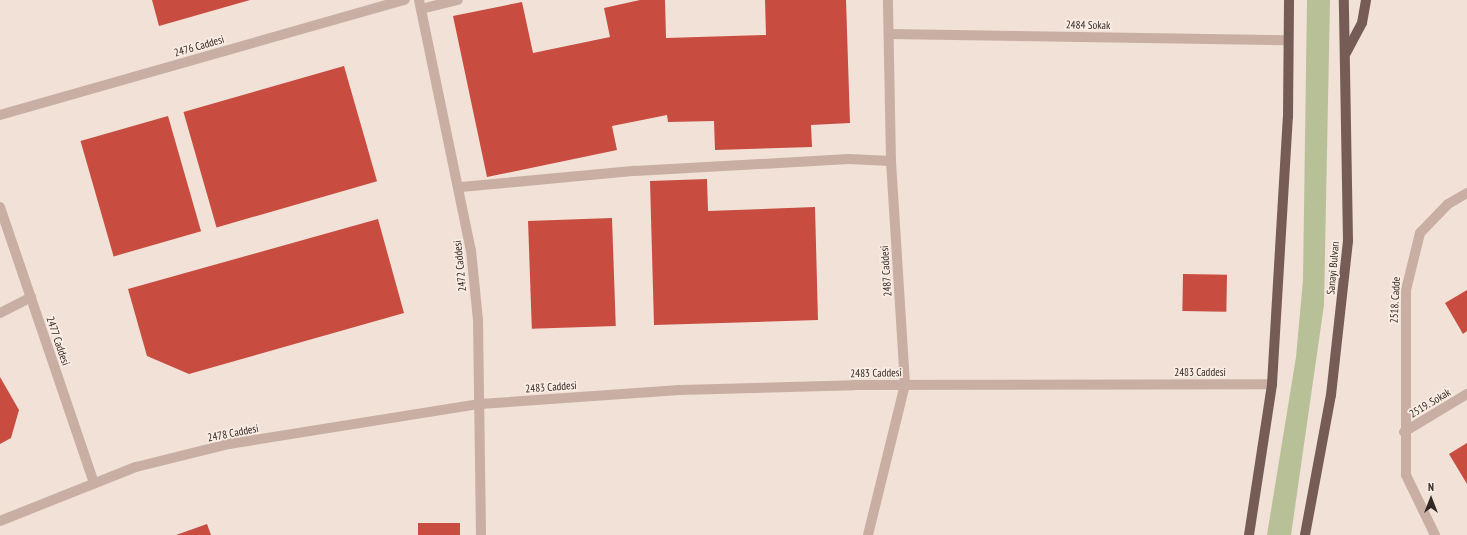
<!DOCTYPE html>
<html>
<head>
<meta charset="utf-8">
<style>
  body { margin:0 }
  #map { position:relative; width:1467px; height:535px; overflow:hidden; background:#f1e1d7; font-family:"PT Sans Narrow",sans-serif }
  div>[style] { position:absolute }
  .green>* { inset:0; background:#b8c097 }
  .building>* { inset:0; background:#c84c3f; transform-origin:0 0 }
  .minor>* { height:10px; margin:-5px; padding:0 5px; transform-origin:5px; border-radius:5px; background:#c9afa3 }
  .major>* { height:10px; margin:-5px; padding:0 5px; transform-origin:5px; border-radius:5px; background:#765c56 }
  span { translate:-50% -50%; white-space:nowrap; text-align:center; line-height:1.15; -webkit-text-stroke:3.5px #f9ece3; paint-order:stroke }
  .street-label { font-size:11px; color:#342825 }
  .north { position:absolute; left:1411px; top:479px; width:40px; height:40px; -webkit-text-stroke:3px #f9ece3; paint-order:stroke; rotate:0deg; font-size:11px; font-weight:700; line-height:16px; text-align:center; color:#342825 }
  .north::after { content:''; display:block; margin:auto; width:14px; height:18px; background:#342825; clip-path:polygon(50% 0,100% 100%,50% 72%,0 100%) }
</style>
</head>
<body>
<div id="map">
  <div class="green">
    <i style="clip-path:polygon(1307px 0,1330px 0,1324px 305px,1291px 535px,1267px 535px,1296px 357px,1303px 280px)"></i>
  </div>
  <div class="building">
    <i style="clip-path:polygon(152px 0,250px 0,159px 26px)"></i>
    <i style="clip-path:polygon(640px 0,665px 0,666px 38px,766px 35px,765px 0,846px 0,850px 123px,811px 125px,812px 147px,715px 150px,714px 121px,668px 122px,667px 115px,612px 126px,617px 150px,487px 177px,453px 16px,522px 2px,533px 53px,610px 37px,604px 8px)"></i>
    <i style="left:344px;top:66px;width:120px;height:167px;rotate:74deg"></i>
    <i style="left:168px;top:116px;width:120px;height:91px;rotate:74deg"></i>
    <i style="clip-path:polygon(707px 179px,708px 211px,815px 207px,818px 320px,654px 325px,650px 181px)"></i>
    <i style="left:612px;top:218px;width:108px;height:84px;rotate:88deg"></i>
    <i style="clip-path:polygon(378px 219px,404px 313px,189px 374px,147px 356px,128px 289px)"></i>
    <i style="left:1183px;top:274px;width:44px;height:37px;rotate:1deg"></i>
    <i style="clip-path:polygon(1467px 290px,1467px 331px,1463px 334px,1445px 303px)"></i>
    <i style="clip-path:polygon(0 377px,19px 410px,11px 438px,0 444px)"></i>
    <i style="clip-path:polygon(1467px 443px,1467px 484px,1449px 454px)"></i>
    <i style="left:418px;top:523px;width:42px;height:12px"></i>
    <i style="clip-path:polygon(207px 524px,211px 535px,176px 535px)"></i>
  </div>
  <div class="minor">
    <i style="left:419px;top:0;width:255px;rotate:78.3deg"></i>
    <i style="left:471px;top:250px;width:70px;rotate:84.3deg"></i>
    <i style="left:478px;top:320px;width:215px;rotate:89.2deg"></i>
    <i style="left:421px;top:9px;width:38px;rotate:-14deg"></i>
    <i style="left:889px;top:34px;width:398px;rotate:0.9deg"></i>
    <i style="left:0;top:115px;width:421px;rotate:-15.9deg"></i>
    <i style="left:461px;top:187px;width:175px;rotate:-5.3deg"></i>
    <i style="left:635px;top:171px;width:214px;rotate:-3.2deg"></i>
    <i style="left:849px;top:159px;width:42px;rotate:2.7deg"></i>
    <i style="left:0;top:207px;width:292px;rotate:71.2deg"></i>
    <i style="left:0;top:313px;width:35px;rotate:-27deg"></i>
    <i style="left:1404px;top:432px;width:74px;rotate:-31.1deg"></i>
    <i style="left:0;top:521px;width:146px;rotate:-21.7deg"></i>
    <i style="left:136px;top:467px;width:96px;rotate:-13.9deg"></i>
    <i style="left:229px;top:444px;width:254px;rotate:-9.1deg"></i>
    <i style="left:480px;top:404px;width:200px;rotate:-4deg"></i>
    <i style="left:680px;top:390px;width:174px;rotate:-1.6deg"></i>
    <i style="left:854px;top:385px;width:418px;rotate:-0.1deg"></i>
    <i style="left:868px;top:535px;width:155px;rotate:-76.2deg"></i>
    <i style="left:905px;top:384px;width:223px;rotate:-93.6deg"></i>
    <i style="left:891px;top:161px;width:161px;rotate:-91.1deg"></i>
    <i style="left:1435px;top:535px;width:67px;rotate:-115.8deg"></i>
    <i style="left:1406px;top:475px;width:185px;rotate:-90deg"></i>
    <i style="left:1406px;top:290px;width:59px;rotate:-76.2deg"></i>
    <i style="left:1420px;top:233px;width:40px;rotate:-46deg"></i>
    <i style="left:1448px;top:204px;width:22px;rotate:-30deg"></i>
  </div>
  <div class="major">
    <i style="left:1346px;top:53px;width:34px;rotate:-62deg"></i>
    <i style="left:1362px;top:23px;width:23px;rotate:-80deg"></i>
    <i style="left:1249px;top:535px;width:153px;rotate:-81.3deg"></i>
    <i style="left:1272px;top:384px;width:267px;rotate:-86.6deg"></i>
    <i style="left:1288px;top:117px;width:117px;rotate:-89.5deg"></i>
    <i style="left:1305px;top:535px;width:142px;rotate:-79.5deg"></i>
    <i style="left:1331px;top:395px;width:155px;rotate:-83.7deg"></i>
    <i style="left:1348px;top:241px;width:241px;rotate:-91deg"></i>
  </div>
  <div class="street-label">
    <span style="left:1088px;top:25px;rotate:1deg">2484 Sokak</span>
    <span style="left:199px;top:46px;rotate:-16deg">2476 Caddesi</span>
    <span style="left:460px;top:266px;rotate:-96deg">2472 Caddesi</span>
    <span style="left:1333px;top:268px;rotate:-85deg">Sanayi Bulvarı</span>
    <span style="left:886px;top:271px;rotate:-94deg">2487 Caddesi</span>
    <span style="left:1395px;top:300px;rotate:-87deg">2518. Cadde</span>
    <span style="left:58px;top:341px;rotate:71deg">2477 Caddesi</span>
    <span style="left:1200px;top:372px">2483 Caddesi</span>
    <span style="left:876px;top:373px;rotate:-1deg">2483 Caddesi</span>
    <span style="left:551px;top:387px;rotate:-4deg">2483 Caddesi</span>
    <span style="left:1430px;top:403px;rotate:-31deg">2519. Sokak</span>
    <span style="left:233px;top:433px;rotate:-11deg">2478 Caddesi</span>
  </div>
  <div class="north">N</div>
</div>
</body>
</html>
